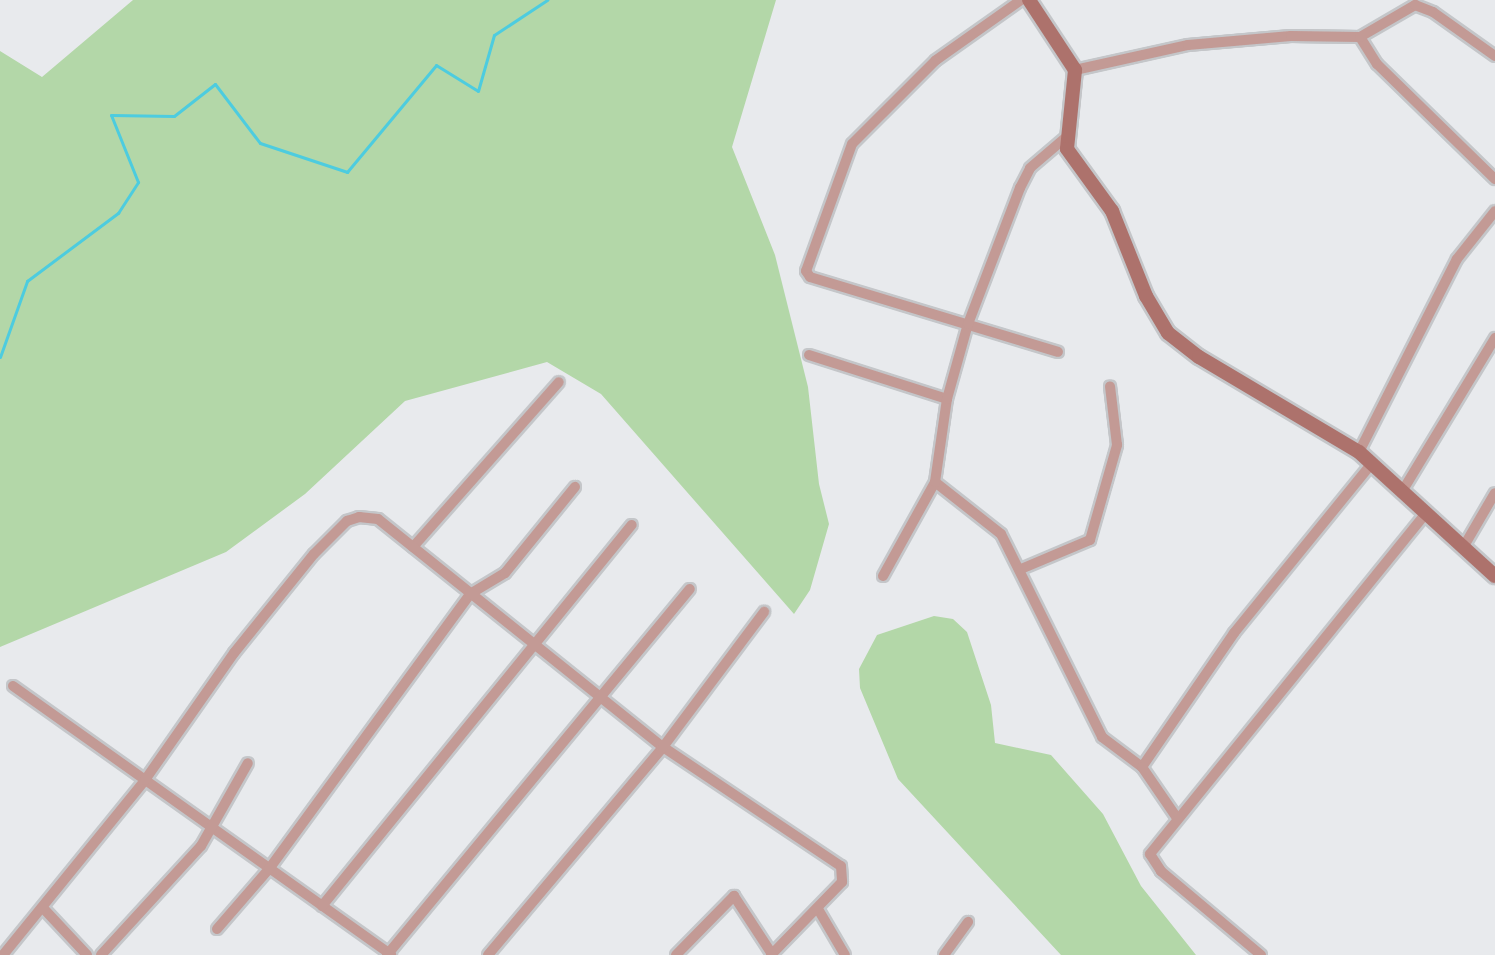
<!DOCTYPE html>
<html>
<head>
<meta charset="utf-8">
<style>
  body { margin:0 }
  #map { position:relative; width:1495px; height:955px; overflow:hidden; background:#e8eaed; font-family:Commissioner,sans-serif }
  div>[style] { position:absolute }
  .green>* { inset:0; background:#b3d7a8 }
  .stream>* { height:3px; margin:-1.5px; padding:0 1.5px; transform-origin:1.5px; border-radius:1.5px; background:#4dccdf }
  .roads { filter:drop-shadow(2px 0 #c4c6c9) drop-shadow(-2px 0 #c4c6c9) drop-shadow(0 2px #c4c6c9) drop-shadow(0 -2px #c4c6c9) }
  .street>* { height:10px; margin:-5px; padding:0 5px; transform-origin:5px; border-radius:5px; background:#c39a95 }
  .secondary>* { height:14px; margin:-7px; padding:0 7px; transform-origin:7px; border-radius:7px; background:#ad726c }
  span { translate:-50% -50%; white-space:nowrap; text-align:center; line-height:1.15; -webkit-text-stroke:6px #fff; paint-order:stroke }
</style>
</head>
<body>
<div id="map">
  <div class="green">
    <i style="clip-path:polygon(133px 0,776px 0,732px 147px,775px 255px,808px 387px,819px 484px,829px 524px,810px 590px,794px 614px,601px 394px,547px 362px,405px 401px,305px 494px,226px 552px,0 647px,0 51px,42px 77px)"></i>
    <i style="clip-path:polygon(934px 616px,953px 619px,967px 632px,991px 705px,995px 743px,1051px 755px,1103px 814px,1141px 886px,1196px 955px,1061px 955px,898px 779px,860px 688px,859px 669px,877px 635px)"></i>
  </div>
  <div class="stream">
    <i style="left:0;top:357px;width:81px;rotate:-70.4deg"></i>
    <i style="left:27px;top:281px;width:114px;rotate:-36.8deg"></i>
    <i style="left:118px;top:213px;width:37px;rotate:-57deg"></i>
    <i style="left:138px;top:182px;width:72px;rotate:-111.9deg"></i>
    <i style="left:111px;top:115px;width:63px;rotate:0.9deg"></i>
    <i style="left:174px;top:116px;width:52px;rotate:-38deg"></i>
    <i style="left:215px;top:84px;width:74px;rotate:52.7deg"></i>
    <i style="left:260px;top:143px;width:92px;rotate:18.4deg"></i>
    <i style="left:347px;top:172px;width:139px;rotate:-50.2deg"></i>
    <i style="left:436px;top:65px;width:49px;rotate:31.8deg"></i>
    <i style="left:478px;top:91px;width:58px;rotate:-74.1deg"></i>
    <i style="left:494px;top:35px;width:64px;rotate:-33.4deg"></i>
  </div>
  <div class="roads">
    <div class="street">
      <i style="left:1021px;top:0;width:105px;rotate:144.7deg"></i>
      <i style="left:935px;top:61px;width:117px;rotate:135deg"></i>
      <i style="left:852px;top:144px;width:135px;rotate:109.9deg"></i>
      <i style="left:806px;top:271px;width:7px;rotate:56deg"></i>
      <i style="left:810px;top:277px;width:259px;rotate:16.8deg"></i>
      <i style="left:1360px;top:37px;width:32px;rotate:58deg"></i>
      <i style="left:1377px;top:64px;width:165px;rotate:44.3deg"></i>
      <i style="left:1075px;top:70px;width:116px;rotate:-12.5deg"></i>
      <i style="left:1188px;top:45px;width:103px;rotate:-5deg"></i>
      <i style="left:1291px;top:36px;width:69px;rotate:0.8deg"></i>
      <i style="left:1360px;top:37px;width:64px;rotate:-30.2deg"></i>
      <i style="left:1415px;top:5px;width:19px;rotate:21deg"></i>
      <i style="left:1433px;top:12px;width:76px;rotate:35.4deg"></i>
      <i style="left:809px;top:355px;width:145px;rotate:17.7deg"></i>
      <i style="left:1359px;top:452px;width:216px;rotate:-63.1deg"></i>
      <i style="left:1457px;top:259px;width:61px;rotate:-51.6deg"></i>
      <i style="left:935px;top:482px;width:84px;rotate:38.2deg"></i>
      <i style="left:1001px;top:534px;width:227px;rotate:63.5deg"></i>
      <i style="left:1102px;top:737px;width:50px;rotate:36.9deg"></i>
      <i style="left:1142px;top:767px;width:163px;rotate:-55.5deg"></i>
      <i style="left:1234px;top:633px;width:219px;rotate:-50.9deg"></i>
      <i style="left:1403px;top:490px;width:178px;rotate:-58.8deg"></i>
      <i style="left:1464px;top:546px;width:61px;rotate:-59.7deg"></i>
      <i style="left:413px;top:547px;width:220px;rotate:-48.5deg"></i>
      <i style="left:1021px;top:569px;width:75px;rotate:-22.8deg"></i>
      <i style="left:1090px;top:540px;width:99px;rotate:-74.1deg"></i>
      <i style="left:1117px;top:445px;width:59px;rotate:-96.8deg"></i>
      <i style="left:883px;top:576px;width:107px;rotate:-61deg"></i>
      <i style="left:935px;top:482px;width:84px;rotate:-81.8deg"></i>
      <i style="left:947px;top:399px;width:78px;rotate:-74.4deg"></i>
      <i style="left:968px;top:324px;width:146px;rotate:-69.1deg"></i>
      <i style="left:1020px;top:188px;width:22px;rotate:-63deg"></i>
      <i style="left:1030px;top:168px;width:45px;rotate:-40.5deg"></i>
      <i style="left:13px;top:686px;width:464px;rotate:35.4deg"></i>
      <i style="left:1142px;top:767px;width:62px;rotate:55.5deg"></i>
      <i style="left:322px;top:906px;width:491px;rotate:-50.9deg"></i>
      <i style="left:44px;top:909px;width:63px;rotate:46.9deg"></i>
      <i style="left:818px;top:909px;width:53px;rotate:59.6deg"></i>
      <i style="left:217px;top:929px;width:79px;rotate:-49.1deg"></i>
      <i style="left:269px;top:869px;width:341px;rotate:-53.8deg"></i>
      <i style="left:470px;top:594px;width:41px;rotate:-31deg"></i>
      <i style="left:505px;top:573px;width:111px;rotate:-50.9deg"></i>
      <i style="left:3px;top:955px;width:225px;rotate:-50.9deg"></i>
      <i style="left:145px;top:780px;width:155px;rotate:-55deg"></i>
      <i style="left:234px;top:653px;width:127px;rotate:-51.1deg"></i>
      <i style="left:314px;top:554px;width:47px;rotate:-45deg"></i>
      <i style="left:347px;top:521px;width:13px;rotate:-18deg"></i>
      <i style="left:359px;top:517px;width:19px;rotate:6deg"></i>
      <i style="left:378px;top:519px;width:365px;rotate:38.7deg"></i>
      <i style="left:663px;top:747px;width:214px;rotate:33.8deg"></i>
      <i style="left:841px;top:866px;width:16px;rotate:86deg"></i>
      <i style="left:842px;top:882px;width:102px;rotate:134.2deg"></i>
      <i style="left:101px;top:955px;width:148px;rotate:-47.5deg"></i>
      <i style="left:201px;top:846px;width:95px;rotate:-60.5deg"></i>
      <i style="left:387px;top:955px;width:475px;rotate:-50.4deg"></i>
      <i style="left:488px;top:955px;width:272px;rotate:-49.9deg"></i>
      <i style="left:663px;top:747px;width:169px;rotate:-53.2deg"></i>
      <i style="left:676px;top:955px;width:83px;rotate:-45.5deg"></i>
      <i style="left:734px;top:896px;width:69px;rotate:56.8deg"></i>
      <i style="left:944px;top:955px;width:41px;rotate:-54deg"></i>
      <i style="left:1261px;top:955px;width:131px;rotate:-140deg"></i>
      <i style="left:1161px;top:871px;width:20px;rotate:-123deg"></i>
      <i style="left:1150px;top:854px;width:440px;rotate:-51deg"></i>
    </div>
    <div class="secondary">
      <i style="left:1029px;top:0;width:84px;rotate:56.7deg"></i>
      <i style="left:1075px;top:70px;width:79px;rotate:95.8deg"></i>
      <i style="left:1067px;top:149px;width:77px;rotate:54deg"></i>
      <i style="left:1112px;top:211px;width:92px;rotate:68.2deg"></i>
      <i style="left:1146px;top:296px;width:43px;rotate:59.3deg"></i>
      <i style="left:1168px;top:333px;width:39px;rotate:38deg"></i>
      <i style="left:1199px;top:357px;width:186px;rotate:30.7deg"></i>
      <i style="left:1359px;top:452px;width:184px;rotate:42.4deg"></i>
    </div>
  </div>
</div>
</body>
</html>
